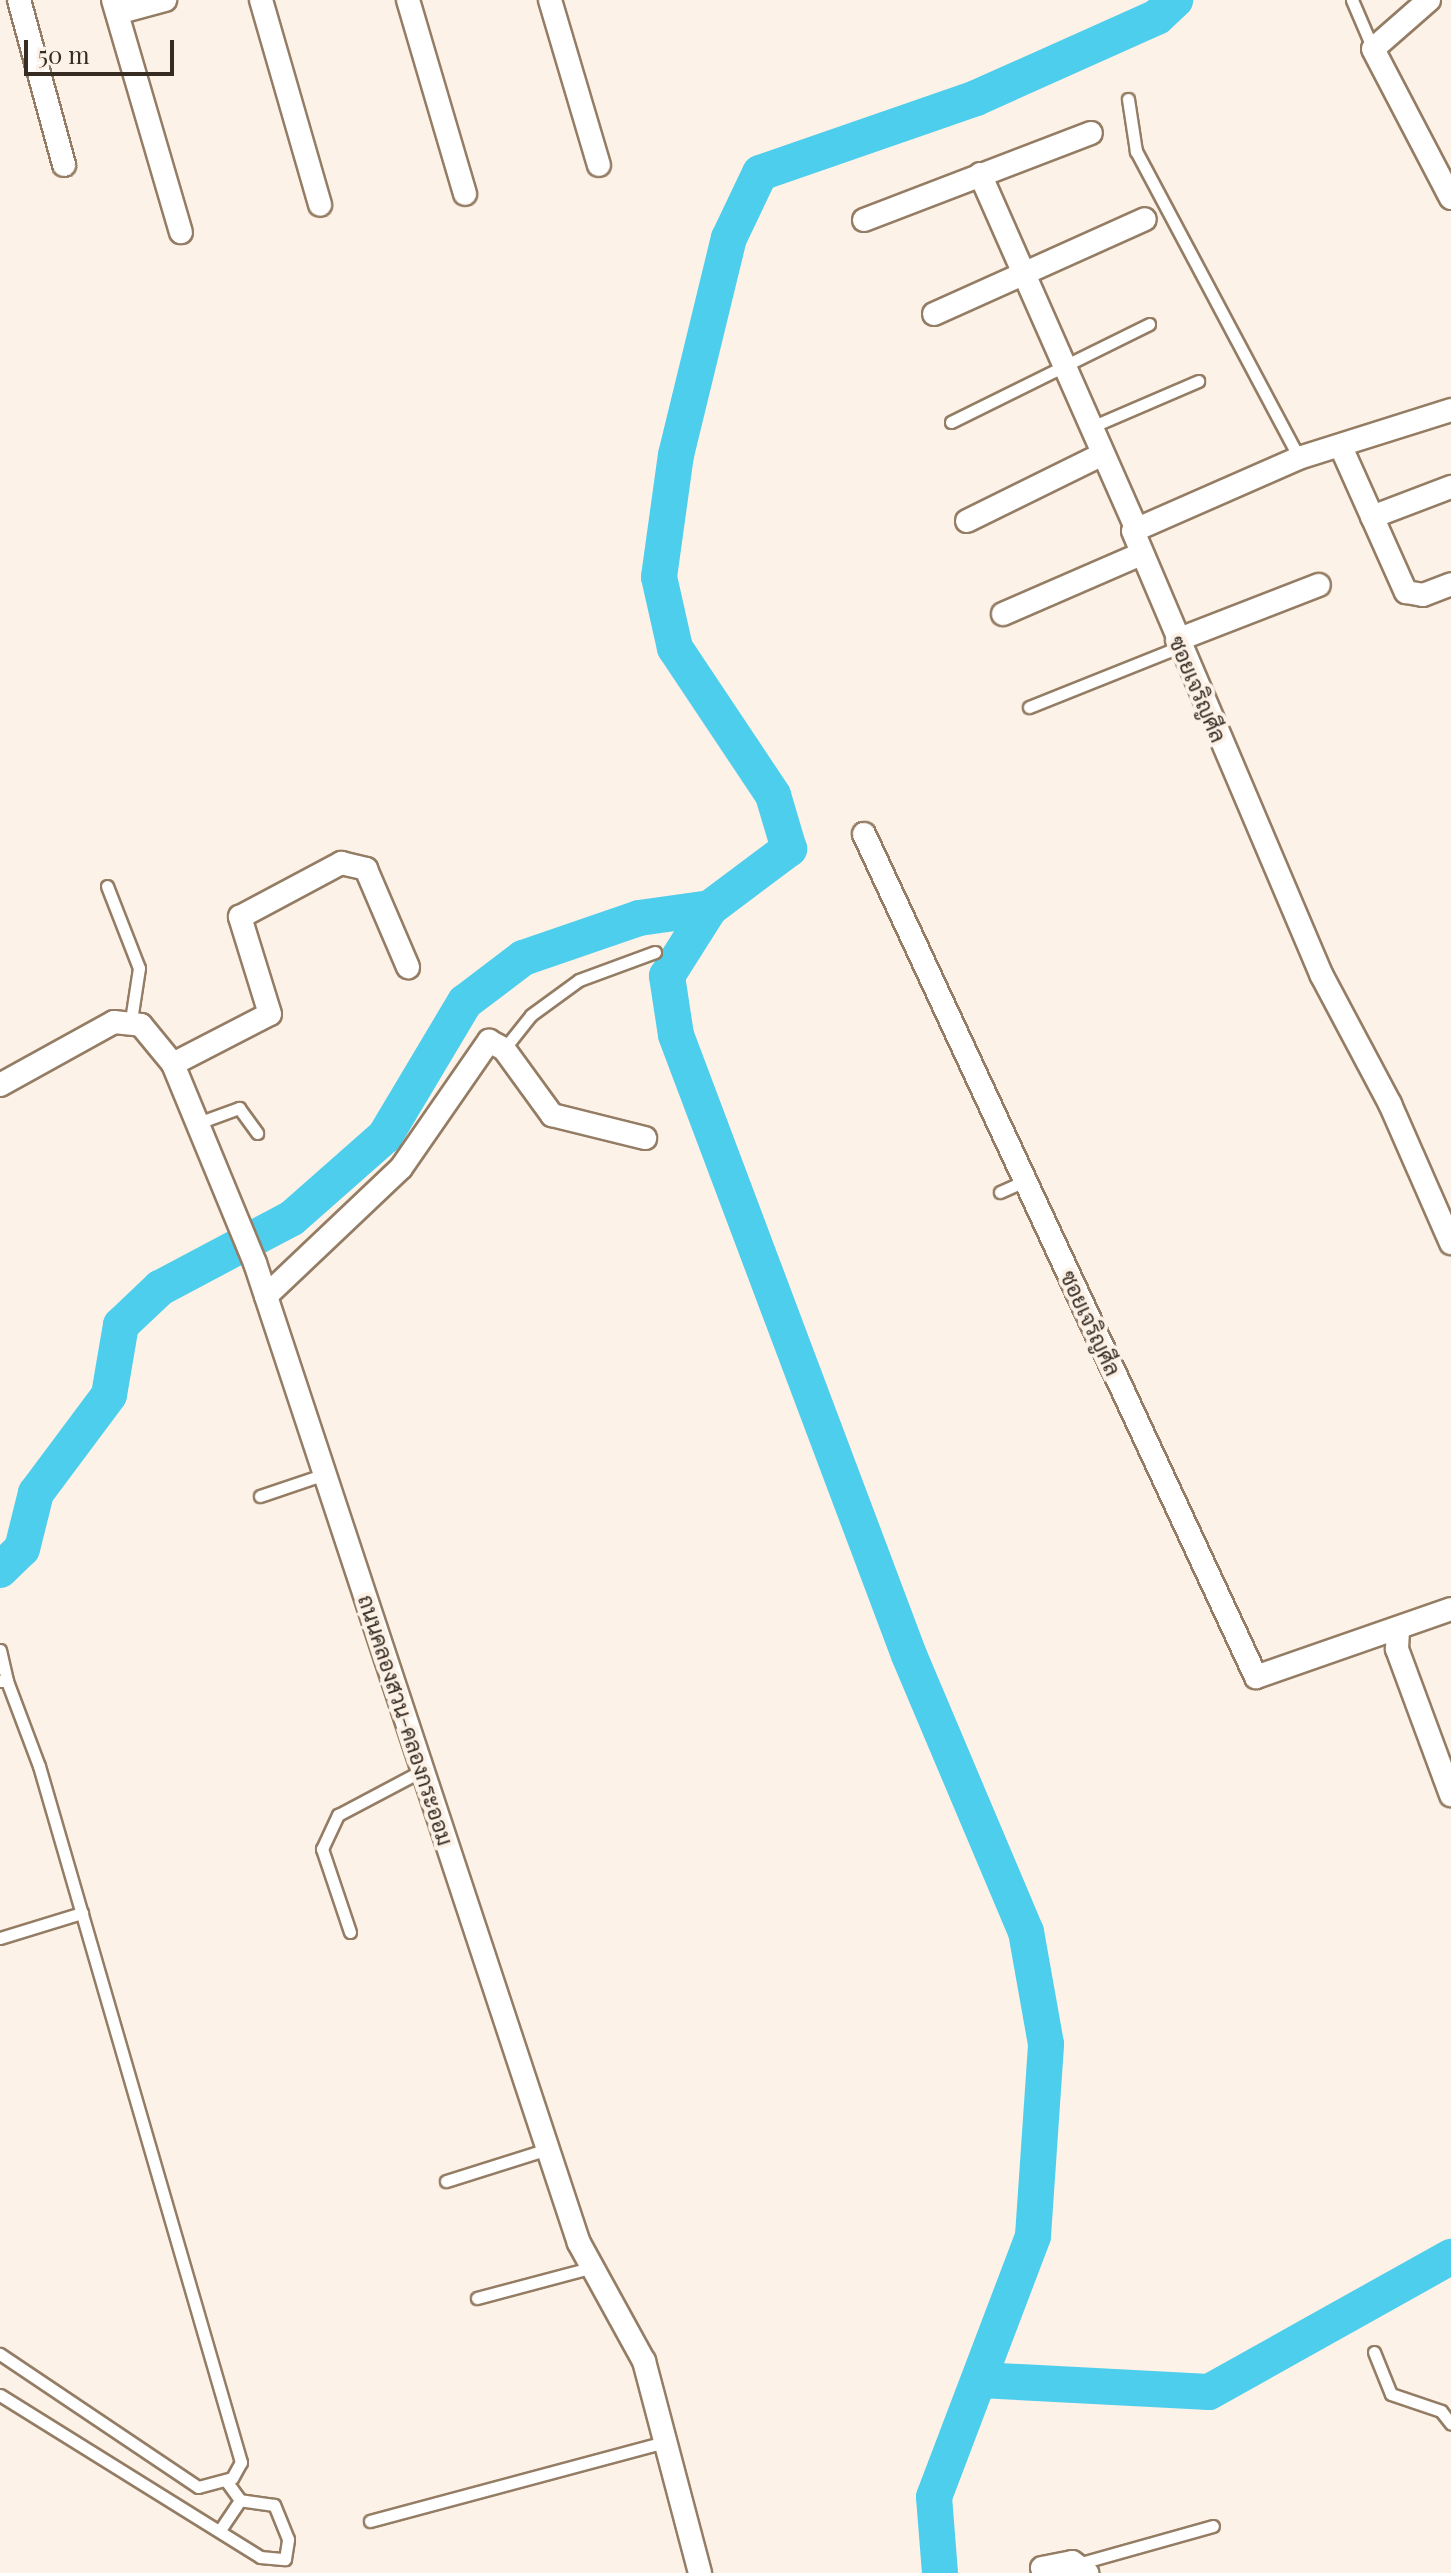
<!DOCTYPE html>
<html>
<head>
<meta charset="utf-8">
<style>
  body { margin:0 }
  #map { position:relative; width:1451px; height:2573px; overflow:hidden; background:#fdf2e7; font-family:"Playfair Display",Sarabun,serif }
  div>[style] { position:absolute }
  .river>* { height:36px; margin:-18px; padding:0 18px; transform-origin:18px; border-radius:18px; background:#4dceec }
  .roads { filter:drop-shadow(2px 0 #947d64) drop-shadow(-2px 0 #947d64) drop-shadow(0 2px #947d64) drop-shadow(0 -2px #947d64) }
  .service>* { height:11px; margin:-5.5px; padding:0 5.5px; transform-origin:5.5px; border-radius:5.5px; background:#fff }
  .minor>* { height:22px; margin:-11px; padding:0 11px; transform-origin:11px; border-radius:11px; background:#fff }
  span { translate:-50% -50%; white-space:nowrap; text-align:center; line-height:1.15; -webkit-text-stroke:8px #fdf2e7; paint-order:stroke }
  .street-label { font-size:22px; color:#362c22 }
  .scale { position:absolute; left:24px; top:40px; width:150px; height:36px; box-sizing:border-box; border:4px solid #362c22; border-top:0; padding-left:10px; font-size:24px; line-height:28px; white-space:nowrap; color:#362c22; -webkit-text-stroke:6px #fdf2e7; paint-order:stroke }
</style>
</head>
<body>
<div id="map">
  <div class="river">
    <i style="left:0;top:1570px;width:30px;rotate:-44deg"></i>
    <i style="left:22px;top:1549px;width:58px;rotate:-76deg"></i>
    <i style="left:36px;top:1493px;width:122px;rotate:-53.3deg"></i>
    <i style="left:109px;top:1395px;width:71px;rotate:-80.3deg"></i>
    <i style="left:121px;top:1325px;width:54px;rotate:-43.5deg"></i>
    <i style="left:160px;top:1288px;width:149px;rotate:-27.9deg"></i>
    <i style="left:292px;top:1218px;width:124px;rotate:-41.4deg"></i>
    <i style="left:385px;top:1136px;width:156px;rotate:-59.2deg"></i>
    <i style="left:465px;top:1002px;width:73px;rotate:-37.2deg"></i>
    <i style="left:523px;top:958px;width:123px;rotate:-19deg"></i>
    <i style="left:639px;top:918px;width:72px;rotate:-8deg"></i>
    <i style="left:980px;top:2380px;width:229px;rotate:3deg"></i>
    <i style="left:1209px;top:2392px;width:277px;rotate:-29.2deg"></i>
    <i style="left:940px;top:2573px;width:76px;rotate:-94.5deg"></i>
    <i style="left:934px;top:2497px;width:279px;rotate:-69.2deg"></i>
    <i style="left:1033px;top:2236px;width:192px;rotate:-86.1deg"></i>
    <i style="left:1046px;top:2044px;width:114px;rotate:-100.1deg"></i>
    <i style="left:1026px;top:1932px;width:301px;rotate:-112.9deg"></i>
    <i style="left:909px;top:1655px;width:662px;rotate:-110.6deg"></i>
    <i style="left:676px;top:1035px;width:60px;rotate:-98.7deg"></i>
    <i style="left:667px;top:976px;width:80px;rotate:-57.7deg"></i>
    <i style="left:710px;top:908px;width:99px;rotate:-36.8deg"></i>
    <i style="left:789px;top:849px;width:56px;rotate:-106.5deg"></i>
    <i style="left:773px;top:795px;width:177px;rotate:-123.7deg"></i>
    <i style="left:675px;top:648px;width:73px;rotate:-102.7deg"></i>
    <i style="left:659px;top:577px;width:123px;rotate:-82.1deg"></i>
    <i style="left:676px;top:455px;width:223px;rotate:-76.3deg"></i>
    <i style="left:729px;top:238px;width:72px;rotate:-64.5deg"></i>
    <i style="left:760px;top:173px;width:229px;rotate:-19.1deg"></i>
    <i style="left:976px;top:98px;width:198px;rotate:-24.1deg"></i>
    <i style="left:1157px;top:17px;width:25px;rotate:-43deg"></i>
  </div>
  <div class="roads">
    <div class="service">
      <i style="left:1352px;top:0;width:53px;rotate:66.8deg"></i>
      <i style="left:1128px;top:99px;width:53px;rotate:81.3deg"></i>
      <i style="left:1136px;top:151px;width:348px;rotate:62deg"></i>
      <i style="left:951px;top:422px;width:221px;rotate:-26.3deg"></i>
      <i style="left:1089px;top:428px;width:119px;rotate:-23.3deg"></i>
      <i style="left:1029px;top:707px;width:162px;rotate:-21.8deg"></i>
      <i style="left:107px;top:886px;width:88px;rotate:68.7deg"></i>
      <i style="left:139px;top:968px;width:53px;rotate:98.7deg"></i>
      <i style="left:504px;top:1049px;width:43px;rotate:-51.5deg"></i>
      <i style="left:531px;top:1015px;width:59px;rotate:-36.1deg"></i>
      <i style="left:579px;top:980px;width:81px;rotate:-20.2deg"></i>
      <i style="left:198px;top:1123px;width:44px;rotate:-20.1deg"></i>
      <i style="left:239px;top:1108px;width:31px;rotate:54deg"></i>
      <i style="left:1000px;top:1192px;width:27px;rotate:-24deg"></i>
      <i style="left:260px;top:1496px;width:69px;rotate:-18.7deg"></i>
      <i style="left:0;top:1650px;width:32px;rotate:77deg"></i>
      <i style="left:0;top:1681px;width:7px"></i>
      <i style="left:7px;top:1681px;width:91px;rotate:69.4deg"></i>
      <i style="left:39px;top:1766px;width:725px;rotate:73.82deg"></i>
      <i style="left:241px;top:2462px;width:18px;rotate:119deg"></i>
      <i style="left:232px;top:2478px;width:35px;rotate:165deg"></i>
      <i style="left:198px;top:2487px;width:239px;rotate:-146.1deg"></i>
      <i style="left:350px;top:1932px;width:88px;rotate:-108.6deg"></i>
      <i style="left:322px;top:1849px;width:38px;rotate:-65deg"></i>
      <i style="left:338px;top:1815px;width:96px;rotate:-27.9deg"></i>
      <i style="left:0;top:1938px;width:86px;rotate:-17deg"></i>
      <i style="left:446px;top:2181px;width:107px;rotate:-17.4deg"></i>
      <i style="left:477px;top:2298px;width:117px;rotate:-14.9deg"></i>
      <i style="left:1374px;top:2352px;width:45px;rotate:68deg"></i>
      <i style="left:1391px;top:2394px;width:53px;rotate:18.8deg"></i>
      <i style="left:1441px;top:2411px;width:16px;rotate:52deg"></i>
      <i style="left:0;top:2395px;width:306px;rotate:31.9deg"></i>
      <i style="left:260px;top:2557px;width:25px;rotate:5deg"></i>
      <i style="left:285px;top:2559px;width:20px;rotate:-81deg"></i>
      <i style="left:288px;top:2539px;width:37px;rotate:-112deg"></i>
      <i style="left:274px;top:2505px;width:34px;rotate:-172deg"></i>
      <i style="left:240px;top:2500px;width:24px;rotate:-126deg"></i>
      <i style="left:370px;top:2521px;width:305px;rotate:-15deg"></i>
      <i style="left:220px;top:2530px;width:36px;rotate:-56deg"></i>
      <i style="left:1081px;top:2563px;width:137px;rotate:-15.7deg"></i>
    </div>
    <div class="minor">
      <i style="left:19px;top:0;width:171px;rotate:74.7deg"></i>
      <i style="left:113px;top:0;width:242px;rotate:73.7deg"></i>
      <i style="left:261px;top:0;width:213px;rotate:73.9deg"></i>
      <i style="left:408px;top:0;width:202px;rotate:73.6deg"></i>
      <i style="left:550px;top:0;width:172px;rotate:73.5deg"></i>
      <i style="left:1429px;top:0;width:74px;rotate:138.8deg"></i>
      <i style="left:1373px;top:49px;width:168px;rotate:62.4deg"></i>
      <i style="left:121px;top:12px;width:46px;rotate:-15.3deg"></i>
      <i style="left:980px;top:174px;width:384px;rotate:66.2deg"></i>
      <i style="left:864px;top:220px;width:243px;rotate:-21deg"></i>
      <i style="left:934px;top:314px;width:231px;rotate:-24.2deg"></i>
      <i style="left:1451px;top:410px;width:159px;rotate:162.5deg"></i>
      <i style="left:1299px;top:458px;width:181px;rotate:156.3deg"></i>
      <i style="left:1133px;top:531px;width:483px;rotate:67deg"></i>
      <i style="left:1322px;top:976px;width:145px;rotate:62deg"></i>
      <i style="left:1390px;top:1104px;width:152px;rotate:66.3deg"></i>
      <i style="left:1341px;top:447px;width:159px;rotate:65.9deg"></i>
      <i style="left:1406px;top:592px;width:17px;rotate:10deg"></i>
      <i style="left:1423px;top:595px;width:30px;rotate:-21deg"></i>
      <i style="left:1372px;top:517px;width:85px;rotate:-20.8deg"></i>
      <i style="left:967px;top:521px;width:149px;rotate:-26.2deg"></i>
      <i style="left:1003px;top:614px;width:148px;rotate:-23.5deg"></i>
      <i style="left:1177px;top:640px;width:152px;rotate:-21.2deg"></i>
      <i style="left:864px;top:834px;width:930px;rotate:65.06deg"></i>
      <i style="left:1256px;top:1677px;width:207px;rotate:-19.2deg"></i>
      <i style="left:173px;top:1064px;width:109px;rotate:-27.3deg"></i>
      <i style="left:270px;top:1014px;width:102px;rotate:-107.2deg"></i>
      <i style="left:240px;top:917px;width:115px;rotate:-28.1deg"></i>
      <i style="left:341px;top:863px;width:26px;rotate:13deg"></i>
      <i style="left:366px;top:869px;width:107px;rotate:66.8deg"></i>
      <i style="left:0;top:1085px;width:130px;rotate:-28.9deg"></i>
      <i style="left:114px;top:1022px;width:27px;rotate:6deg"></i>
      <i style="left:141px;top:1025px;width:50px;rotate:50.6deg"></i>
      <i style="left:173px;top:1064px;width:215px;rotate:67.6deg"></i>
      <i style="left:255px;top:1263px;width:1032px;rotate:71.71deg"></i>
      <i style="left:579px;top:2243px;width:135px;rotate:61.2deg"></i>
      <i style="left:644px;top:2361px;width:219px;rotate:75.2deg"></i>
      <i style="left:266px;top:1296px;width:186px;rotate:-43.5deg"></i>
      <i style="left:401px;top:1168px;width:155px;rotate:-55.3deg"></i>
      <i style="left:489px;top:1041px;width:17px;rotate:28deg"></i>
      <i style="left:504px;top:1049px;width:82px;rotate:54deg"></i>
      <i style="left:552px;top:1115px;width:96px;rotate:13.9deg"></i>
      <i style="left:1398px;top:1630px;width:19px;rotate:93deg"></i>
      <i style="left:1397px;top:1649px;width:156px;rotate:69.7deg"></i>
      <i style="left:1042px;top:2568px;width:31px;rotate:-11deg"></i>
      <i style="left:1072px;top:2562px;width:19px;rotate:36deg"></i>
    </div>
  </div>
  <div class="street-label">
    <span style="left:1198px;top:689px;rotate:67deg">ซอยเจริญศีล</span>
    <span style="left:1091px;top:1323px;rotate:65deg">ซอยเจริญศีล</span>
    <span style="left:406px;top:1720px;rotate:72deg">ถนนคลองสวน-คลองกระออม</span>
  </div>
  <div class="scale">50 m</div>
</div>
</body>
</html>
